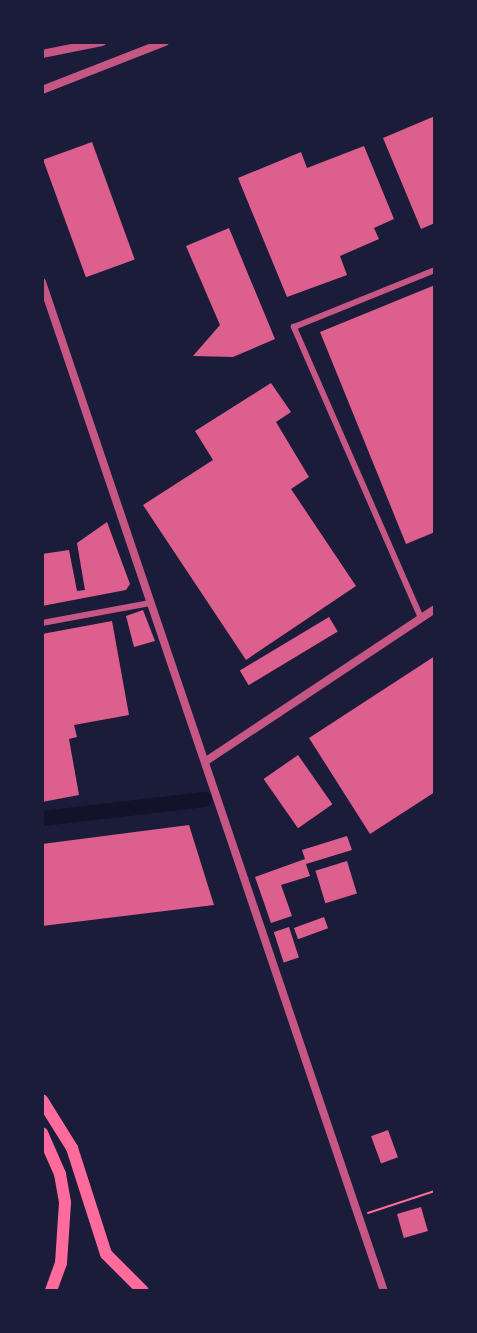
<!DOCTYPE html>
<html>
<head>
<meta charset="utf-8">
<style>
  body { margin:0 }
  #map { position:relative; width:477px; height:1333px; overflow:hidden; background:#1b1b3a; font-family:"Roboto Condensed",sans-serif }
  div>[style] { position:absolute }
  .canal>* { height:15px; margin:-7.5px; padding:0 7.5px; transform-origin:7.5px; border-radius:7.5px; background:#12122b }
  .building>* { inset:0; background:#dd5f8e; transform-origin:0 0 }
  .path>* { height:2px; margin:-1px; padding:0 1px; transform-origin:1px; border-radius:1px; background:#ff6b9d }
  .minor>* { height:6px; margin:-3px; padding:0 3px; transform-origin:3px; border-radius:3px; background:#c65784 }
  .tertiary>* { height:8px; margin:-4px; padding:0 4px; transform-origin:4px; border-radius:4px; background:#c65784 }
  .motorway>* { height:12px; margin:-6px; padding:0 6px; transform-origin:6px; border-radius:6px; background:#ff6b9d }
  span { translate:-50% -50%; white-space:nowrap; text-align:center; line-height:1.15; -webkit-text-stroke:4.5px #1b1b3a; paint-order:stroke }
  .frame { position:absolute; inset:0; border:44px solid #1b1b3a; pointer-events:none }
</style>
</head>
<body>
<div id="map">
  <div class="canal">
    <i style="left:42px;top:818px;width:163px;rotate:-6.7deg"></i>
  </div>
  <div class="building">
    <i style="clip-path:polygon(435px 116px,435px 223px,421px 229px,383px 138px)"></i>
    <i style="left:92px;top:142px;width:125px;height:52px;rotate:70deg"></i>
    <i style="clip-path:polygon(364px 146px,394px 219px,374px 228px,379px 239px,340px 256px,347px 275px,287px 297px,238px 178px,301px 152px,307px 168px)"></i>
    <i style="clip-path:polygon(229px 228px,275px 339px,233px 357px,193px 356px,220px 325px,186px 246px)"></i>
    <i style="clip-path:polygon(435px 285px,435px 532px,406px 544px,320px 332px)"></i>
    <i style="clip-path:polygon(271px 383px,291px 412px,276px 422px,309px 477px,291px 489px,356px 586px,246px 660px,143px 505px,213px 460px,195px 431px)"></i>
    <i style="clip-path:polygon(107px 522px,130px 584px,126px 590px,42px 606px,42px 554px,69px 550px,77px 591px,85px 590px,77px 543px)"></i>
    <i style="clip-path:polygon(143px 610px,155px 641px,134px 647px,126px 616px)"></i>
    <i style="left:329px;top:617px;width:17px;height:104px;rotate:59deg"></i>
    <i style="clip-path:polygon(112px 621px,129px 715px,74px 725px,77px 737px,69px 739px,79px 795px,42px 802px,42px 634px)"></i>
    <i style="clip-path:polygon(435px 656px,435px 792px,370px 834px,309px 738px)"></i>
    <i style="left:298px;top:755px;width:60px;height:42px;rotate:55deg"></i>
    <i style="clip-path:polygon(189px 825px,214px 905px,42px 926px,42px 844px)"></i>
    <i style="clip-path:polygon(347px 836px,352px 850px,306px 864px,310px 876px,281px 885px,292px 916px,271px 923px,255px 877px,305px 859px,302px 850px)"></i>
    <i style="left:347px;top:861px;width:34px;height:33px;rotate:73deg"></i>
    <i style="left:324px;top:917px;width:12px;height:32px;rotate:70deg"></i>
    <i style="left:289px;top:927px;width:32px;height:16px;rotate:72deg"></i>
    <i style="left:388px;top:1130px;width:29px;height:18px;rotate:70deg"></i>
    <i style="left:421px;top:1207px;width:25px;height:25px;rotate:74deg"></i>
  </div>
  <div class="path">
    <i style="left:368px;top:1213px;width:71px;rotate:-18.2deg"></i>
  </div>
  <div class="minor">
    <i style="left:421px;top:618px;width:318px;rotate:-113.6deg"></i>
    <i style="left:294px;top:327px;width:152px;rotate:-22deg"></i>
    <i style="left:42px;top:623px;width:110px;rotate:-10.5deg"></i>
  </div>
  <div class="tertiary">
    <i style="left:42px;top:54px;width:61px;rotate:-11.3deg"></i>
    <i style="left:42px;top:90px;width:132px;rotate:-21.3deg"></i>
    <i style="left:42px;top:282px;width:1065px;rotate:71.28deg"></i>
    <i style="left:206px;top:761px;width:275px;rotate:-33.6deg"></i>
  </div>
  <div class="motorway">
    <i style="left:42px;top:1100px;width:57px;rotate:58deg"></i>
    <i style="left:72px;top:1148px;width:111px;rotate:72.2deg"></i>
    <i style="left:106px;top:1254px;width:52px;rotate:45deg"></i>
    <i style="left:42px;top:1133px;width:45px;rotate:66.3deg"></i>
    <i style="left:60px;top:1174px;width:29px;rotate:80deg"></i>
    <i style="left:65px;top:1203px;width:60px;rotate:93.8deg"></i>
    <i style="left:61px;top:1263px;width:30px;rotate:110deg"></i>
  </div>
  <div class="frame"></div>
</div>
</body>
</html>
